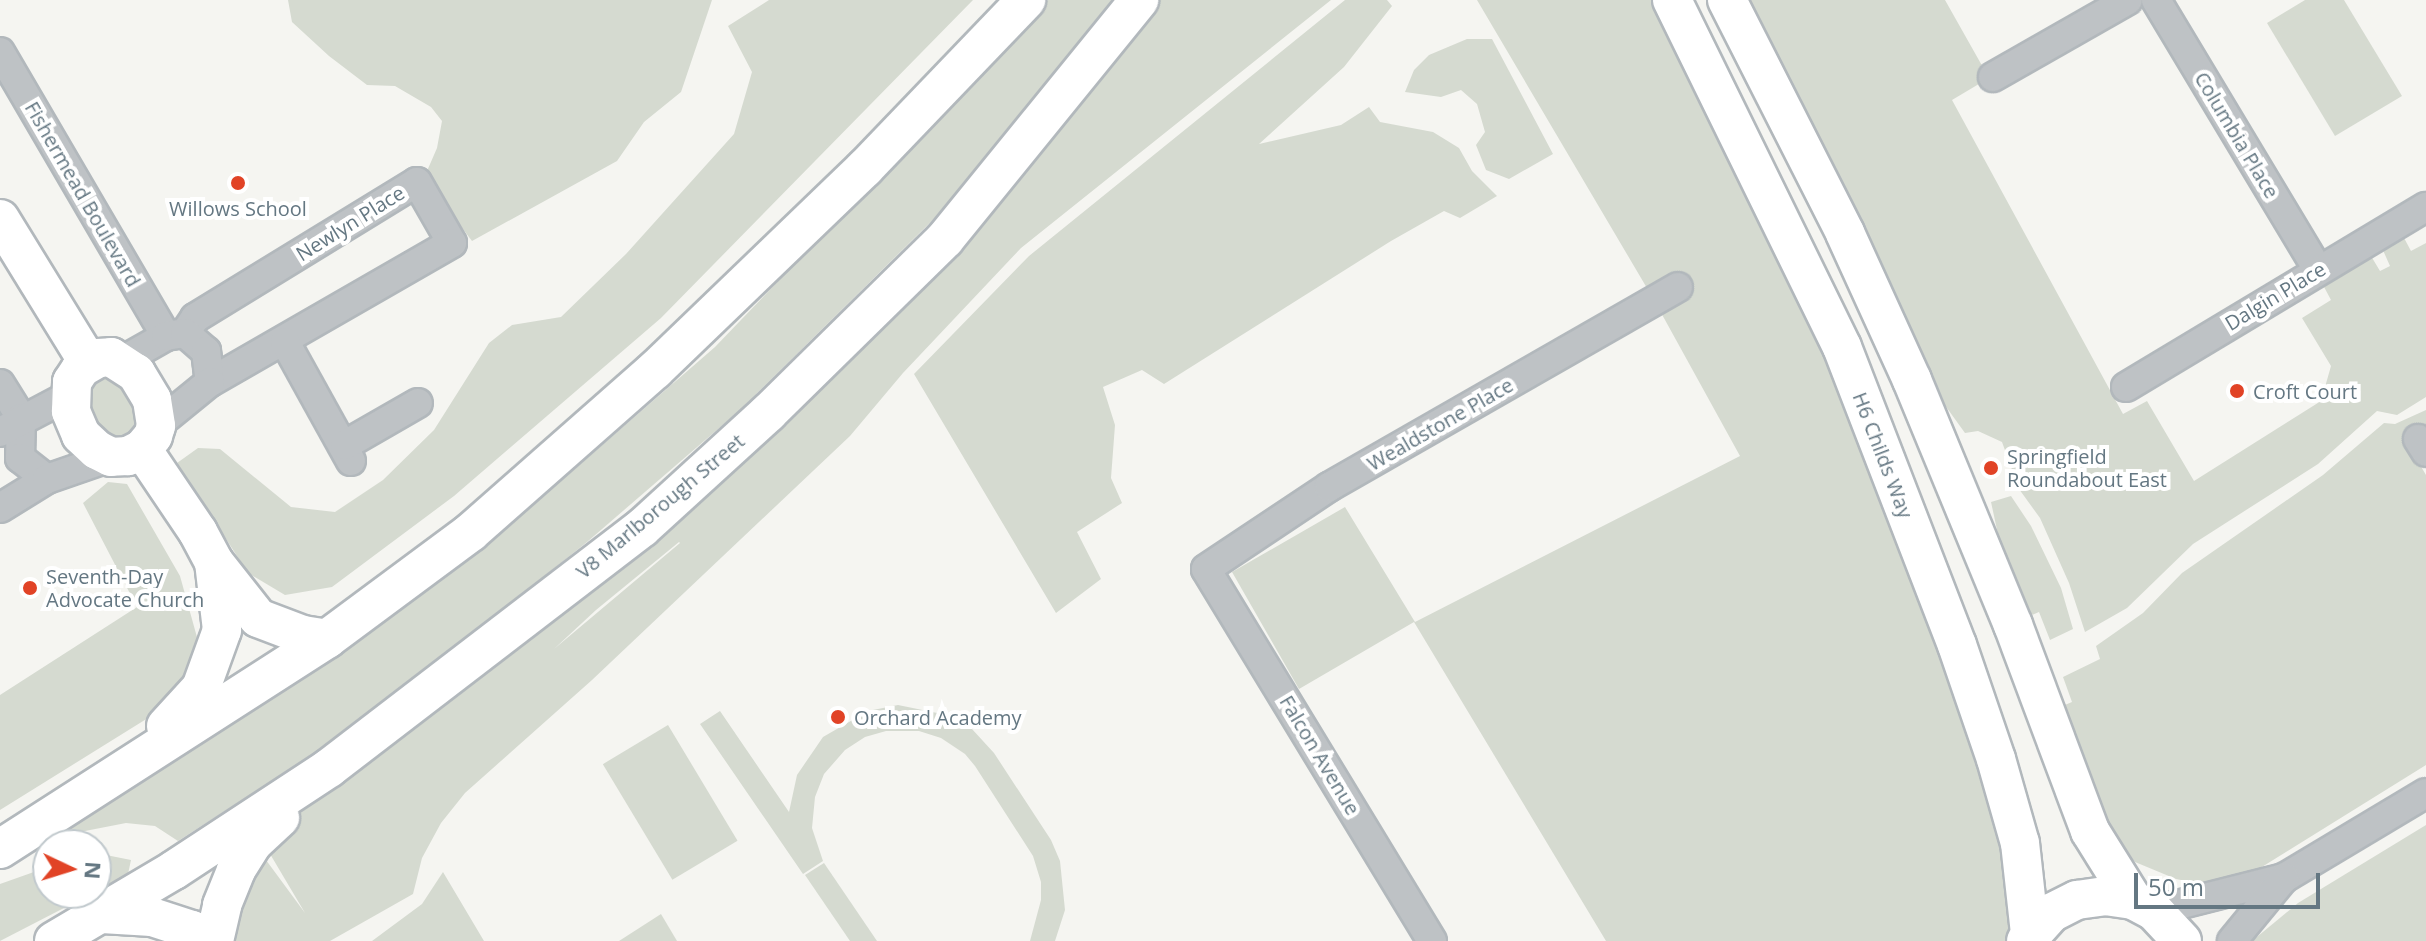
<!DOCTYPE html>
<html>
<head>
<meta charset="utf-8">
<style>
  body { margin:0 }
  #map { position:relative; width:2426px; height:941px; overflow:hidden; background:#f5f5f1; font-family:"Open Sans",sans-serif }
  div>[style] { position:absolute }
  .green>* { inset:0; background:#d5dad0; transform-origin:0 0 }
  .roads { filter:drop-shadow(2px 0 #b2b8bc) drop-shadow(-2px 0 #b2b8bc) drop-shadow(0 2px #b2b8bc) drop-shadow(0 -2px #b2b8bc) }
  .street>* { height:28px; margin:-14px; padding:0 14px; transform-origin:14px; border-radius:14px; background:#bec2c5 }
  .secondary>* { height:38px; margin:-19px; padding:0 19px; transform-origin:19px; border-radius:19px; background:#fff }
  .dots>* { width:22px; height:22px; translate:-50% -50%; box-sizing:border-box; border:4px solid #fff; border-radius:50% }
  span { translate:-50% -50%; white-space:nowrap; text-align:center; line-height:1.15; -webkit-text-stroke:8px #fff; paint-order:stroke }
  .street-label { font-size:20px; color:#647782 }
  .poi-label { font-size:20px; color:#647782 }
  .left { translate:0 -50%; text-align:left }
  .north { position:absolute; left:32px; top:829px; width:80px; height:80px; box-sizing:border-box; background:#fff; border:2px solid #c1c9cd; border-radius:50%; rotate:94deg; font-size:22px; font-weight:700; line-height:32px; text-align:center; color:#647782 }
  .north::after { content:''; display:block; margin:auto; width:28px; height:36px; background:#e14326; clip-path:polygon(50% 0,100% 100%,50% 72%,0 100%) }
  .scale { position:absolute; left:2134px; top:873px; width:186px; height:36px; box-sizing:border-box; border:4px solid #647782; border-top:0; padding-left:10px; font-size:24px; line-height:28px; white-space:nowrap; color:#647782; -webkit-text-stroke:6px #fff; paint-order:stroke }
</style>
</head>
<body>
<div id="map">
  <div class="green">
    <i style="clip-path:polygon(288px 0,712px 0,681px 92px,644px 122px,617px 161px,472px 241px,424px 178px,437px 148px,442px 121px,431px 107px,395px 86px,367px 85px,329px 56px,292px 22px)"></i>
    <i style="clip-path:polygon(769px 0,973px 0,661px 318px,454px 496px,332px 587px,285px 595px,248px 573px,177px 463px,198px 448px,220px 449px,291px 507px,335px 512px,383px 480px,434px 430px,489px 343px,512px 325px,561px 317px,626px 254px,734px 134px,752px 72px,728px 26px)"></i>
    <i style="clip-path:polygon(1048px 0,1120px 0,955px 198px,740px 410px,587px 542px,447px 654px,303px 761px,178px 841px,155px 826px,126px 823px,44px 839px,424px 590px,570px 473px,715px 347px)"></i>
    <i style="clip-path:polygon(evenodd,1139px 0,1331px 0,1021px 248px,903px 373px,850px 436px,592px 680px,465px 793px,441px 823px,422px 858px,413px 894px,330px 941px,236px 941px,235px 910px,266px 860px,305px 913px,260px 837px,768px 413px,1139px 0,679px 542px,680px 543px,554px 649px,596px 610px,679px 542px)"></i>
    <i style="clip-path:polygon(1345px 0,1387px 0,1392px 6px,1344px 67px,1259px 144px,1341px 125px,1369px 107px,1380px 122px,1433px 132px,1459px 148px,1472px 171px,1497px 196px,1460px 218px,1444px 211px,1391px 241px,1164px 384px,1142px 370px,1103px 387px,1115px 425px,1111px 478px,1122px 503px,1077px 532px,1101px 579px,1056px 613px,914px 374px,1029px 256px)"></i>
    <i style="clip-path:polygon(1477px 0,1672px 0,1957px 645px,2026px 941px,1606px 941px,1414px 622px,1299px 689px,1232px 572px,1345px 507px,1415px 622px,1740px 456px,1654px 300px)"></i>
    <i style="clip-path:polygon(1744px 0,1945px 0,1989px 78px,1952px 100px,2123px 414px,2147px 401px,2194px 481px,2321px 401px,2331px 366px,2302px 318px,2331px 300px,2323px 285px,2371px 256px,2380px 271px,2390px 266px,2382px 248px,2403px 236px,2411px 251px,2426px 243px,2426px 397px,2397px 415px,2377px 411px,2318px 464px,2193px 544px,2127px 608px,2085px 632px,2069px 583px,2040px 518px,2019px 489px,2002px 442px,1978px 431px,1965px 433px,1931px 386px)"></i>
    <i style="clip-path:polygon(2305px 0,2344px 0,2402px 96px,2335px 136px,2267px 23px)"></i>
    <i style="clip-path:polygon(1467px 39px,1492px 39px,1553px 154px,1509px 179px,1486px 170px,1476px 145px,1485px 132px,1477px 104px,1461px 90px,1441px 97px,1405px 92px,1414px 70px,1429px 55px)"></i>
    <i style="clip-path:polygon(107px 372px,122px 381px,138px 408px,136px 426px,128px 438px,107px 438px,86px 408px,91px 375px)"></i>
    <i style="clip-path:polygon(2426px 410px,2426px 425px,2404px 438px,2426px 475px,2426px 765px,2257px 870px,2238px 878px,2196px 883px,2176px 879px,2135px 862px,2109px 834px,2060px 707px,2072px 702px,2063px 677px,2100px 659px,2096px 646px,2143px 613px,2182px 573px,2323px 475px,2384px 423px,2395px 424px)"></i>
    <i style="clip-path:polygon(108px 482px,127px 484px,180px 576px,200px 648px,191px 673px,156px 713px,0 810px,0 695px,137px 607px,83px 503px)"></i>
    <i style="clip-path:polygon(2011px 496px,2031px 526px,2061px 588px,2073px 629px,2050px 640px,2039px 612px,2027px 617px,2004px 562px,1991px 502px)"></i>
    <i style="clip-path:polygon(898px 705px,947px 715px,972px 729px,994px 753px,1051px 840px,1060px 861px,1065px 910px,1055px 941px,1030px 941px,1041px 900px,1041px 882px,1033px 856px,975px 766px,965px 754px,941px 738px,919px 731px,886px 731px,865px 737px,845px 750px,824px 774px,815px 797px,812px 828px,823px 861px,803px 874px,700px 724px,720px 711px,789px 812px,797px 775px,823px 737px,868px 711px)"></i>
    <i style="left:668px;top:725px;width:135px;height:76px;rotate:59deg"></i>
    <i style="clip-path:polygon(2426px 825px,2426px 941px,2252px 941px,2298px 903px)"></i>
    <i style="clip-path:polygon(101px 854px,131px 860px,128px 874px,96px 891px,96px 855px)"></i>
    <i style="clip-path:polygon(824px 863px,877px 941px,850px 941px,805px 875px)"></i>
    <i style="clip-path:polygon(48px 867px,48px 893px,93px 893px,0 941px,0 884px)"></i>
    <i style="clip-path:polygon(443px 872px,484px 941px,372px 941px,422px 904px)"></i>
    <i style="clip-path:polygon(661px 914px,677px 941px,619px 941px)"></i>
  </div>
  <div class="roads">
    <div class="street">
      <i style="left:2156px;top:0;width:315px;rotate:59deg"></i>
      <i style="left:0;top:52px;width:329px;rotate:59.7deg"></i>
      <i style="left:1993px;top:77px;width:155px;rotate:-29.7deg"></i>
      <i style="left:185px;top:333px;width:18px;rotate:-56deg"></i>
      <i style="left:195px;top:318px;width:260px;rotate:-31.5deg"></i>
      <i style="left:417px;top:182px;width:70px;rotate:60.2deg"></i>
      <i style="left:452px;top:243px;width:279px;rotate:150.1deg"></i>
      <i style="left:285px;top:342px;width:136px;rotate:61deg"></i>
      <i style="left:122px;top:361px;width:51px;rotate:-29.6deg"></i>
      <i style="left:166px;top:336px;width:19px;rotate:-9deg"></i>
      <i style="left:185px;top:333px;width:28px;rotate:41deg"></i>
      <i style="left:206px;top:351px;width:31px;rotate:83deg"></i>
      <i style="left:210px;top:382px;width:70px;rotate:140.8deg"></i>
      <i style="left:0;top:384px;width:40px;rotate:58deg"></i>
      <i style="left:21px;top:418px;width:40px;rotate:91.4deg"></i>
      <i style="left:20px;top:458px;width:34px;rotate:38deg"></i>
      <i style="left:2126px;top:387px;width:350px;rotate:-31deg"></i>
      <i style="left:0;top:432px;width:79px;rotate:-27.9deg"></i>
      <i style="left:2418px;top:439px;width:15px;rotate:58deg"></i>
      <i style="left:345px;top:445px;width:84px;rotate:-29.9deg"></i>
      <i style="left:0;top:508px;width:55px;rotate:-31.7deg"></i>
      <i style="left:47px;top:479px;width:68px;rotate:-19deg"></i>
      <i style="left:2154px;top:911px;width:134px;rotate:-14.2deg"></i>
      <i style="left:2284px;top:878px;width:165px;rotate:-30.9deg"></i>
      <i style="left:1432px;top:941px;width:435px;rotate:-121.3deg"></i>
      <i style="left:1206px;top:569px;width:148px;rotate:-33.7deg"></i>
      <i style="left:1329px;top:487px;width:402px;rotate:-29.8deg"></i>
      <i style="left:2232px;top:941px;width:82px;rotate:-50.5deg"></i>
    </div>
    <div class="secondary">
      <i style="left:1672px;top:0;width:386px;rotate:63.9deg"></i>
      <i style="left:1842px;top:347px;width:319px;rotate:68.9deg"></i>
      <i style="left:1957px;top:645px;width:120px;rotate:71.1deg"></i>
      <i style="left:1996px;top:759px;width:87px;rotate:74.1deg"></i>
      <i style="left:2020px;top:843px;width:91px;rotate:83.7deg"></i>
      <i style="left:1727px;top:0;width:261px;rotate:63.1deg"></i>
      <i style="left:1845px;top:233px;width:162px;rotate:65.5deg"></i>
      <i style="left:1912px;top:380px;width:265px;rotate:67.6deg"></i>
      <i style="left:2013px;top:625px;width:220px;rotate:69.5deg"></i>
      <i style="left:2090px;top:831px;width:81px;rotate:58.1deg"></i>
      <i style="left:0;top:219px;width:168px;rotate:58.4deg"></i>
      <i style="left:111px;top:357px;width:30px;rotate:33deg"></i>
      <i style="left:136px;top:373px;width:31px;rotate:59deg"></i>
      <i style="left:152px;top:400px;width:26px;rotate:81deg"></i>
      <i style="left:156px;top:426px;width:10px;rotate:107deg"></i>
      <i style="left:153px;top:436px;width:17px;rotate:130deg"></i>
      <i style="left:142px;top:449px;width:16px;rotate:153deg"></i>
      <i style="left:128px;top:456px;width:17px;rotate:177deg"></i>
      <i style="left:111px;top:457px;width:16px;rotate:-153deg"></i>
      <i style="left:97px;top:450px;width:22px;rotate:-137deg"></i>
      <i style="left:81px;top:435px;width:26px;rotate:-113deg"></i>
      <i style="left:71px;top:411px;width:29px;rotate:-88deg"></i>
      <i style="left:72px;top:382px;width:17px;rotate:-57deg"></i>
      <i style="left:81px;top:368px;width:20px;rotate:-30deg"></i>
      <i style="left:98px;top:358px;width:13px;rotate:-4deg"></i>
      <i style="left:142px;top:449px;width:100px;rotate:56deg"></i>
      <i style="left:198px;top:532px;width:34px;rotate:62deg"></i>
      <i style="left:214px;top:562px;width:71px;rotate:51.8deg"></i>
      <i style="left:258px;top:618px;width:48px;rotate:20.7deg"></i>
      <i style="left:303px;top:635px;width:24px;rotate:9deg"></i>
      <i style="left:166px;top:726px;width:52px;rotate:-47.4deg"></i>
      <i style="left:201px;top:688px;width:62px;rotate:-70.1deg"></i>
      <i style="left:222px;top:630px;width:68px;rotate:-96.7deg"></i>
      <i style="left:0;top:849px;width:389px;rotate:-32.7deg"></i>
      <i style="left:327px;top:639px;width:179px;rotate:-36.6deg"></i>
      <i style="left:471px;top:532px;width:245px;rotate:-41.4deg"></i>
      <i style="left:655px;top:370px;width:291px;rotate:-43.9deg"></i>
      <i style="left:865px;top:168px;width:233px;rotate:-46.2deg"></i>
      <i style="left:102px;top:914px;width:50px;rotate:3.4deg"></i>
      <i style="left:152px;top:917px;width:42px;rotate:18deg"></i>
      <i style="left:192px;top:930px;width:19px;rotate:36deg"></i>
      <i style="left:54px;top:941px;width:139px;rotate:-30.6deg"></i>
      <i style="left:174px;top:870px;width:186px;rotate:-33.3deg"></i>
      <i style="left:329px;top:768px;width:394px;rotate:-37.5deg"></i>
      <i style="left:642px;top:528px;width:171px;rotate:-42.4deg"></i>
      <i style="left:768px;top:413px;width:248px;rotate:-44.5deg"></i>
      <i style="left:945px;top:239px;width:308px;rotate:-50.9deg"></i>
      <i style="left:214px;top:941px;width:37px;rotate:-77deg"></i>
      <i style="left:222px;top:905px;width:38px;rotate:-68deg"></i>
      <i style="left:236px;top:870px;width:32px;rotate:-58deg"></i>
      <i style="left:253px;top:843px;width:37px;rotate:-43deg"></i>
      <i style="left:2026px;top:941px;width:38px;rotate:-48deg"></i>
      <i style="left:2051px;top:913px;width:29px;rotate:-27deg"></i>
      <i style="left:2077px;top:900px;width:28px;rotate:-8deg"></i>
      <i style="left:2105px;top:896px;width:28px;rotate:8deg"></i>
      <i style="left:2133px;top:900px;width:24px;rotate:28deg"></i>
      <i style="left:2154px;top:911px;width:41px;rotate:47deg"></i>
    </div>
  </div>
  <div class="dots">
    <i style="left:238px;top:183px;background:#e14326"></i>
    <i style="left:2237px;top:391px;background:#e14326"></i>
    <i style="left:1991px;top:468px;background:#e14326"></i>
    <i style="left:30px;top:588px;background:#e14326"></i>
    <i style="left:838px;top:717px;background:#e14326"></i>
  </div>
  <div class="street-label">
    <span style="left:2237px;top:135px;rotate:59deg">Columbia Place</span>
    <span style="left:83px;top:194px;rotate:60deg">Fishermead Boulevard</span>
    <span style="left:350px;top:223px;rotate:-32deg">Newlyn Place</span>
    <span style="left:2275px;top:296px;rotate:-31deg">Dalgin Place</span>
    <span style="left:1440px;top:424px;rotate:-30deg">Wealdstone Place</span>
    <span style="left:1883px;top:455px;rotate:69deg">H6 Childs Way</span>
    <span style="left:660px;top:506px;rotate:-40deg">V8 Marlborough Street</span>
    <span style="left:1320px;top:755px;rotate:59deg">Falcon Avenue</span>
  </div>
  <div class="poi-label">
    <span style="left:238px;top:208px">Willows School</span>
    <span class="left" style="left:2253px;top:391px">Croft Court</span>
    <span class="left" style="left:2007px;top:468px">Springfield<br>Roundabout East</span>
    <span class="left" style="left:46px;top:588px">Seventh-Day<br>Advocate Church</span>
    <span class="left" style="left:854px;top:717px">Orchard Academy</span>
  </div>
  <div class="north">N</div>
  <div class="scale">50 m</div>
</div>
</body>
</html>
